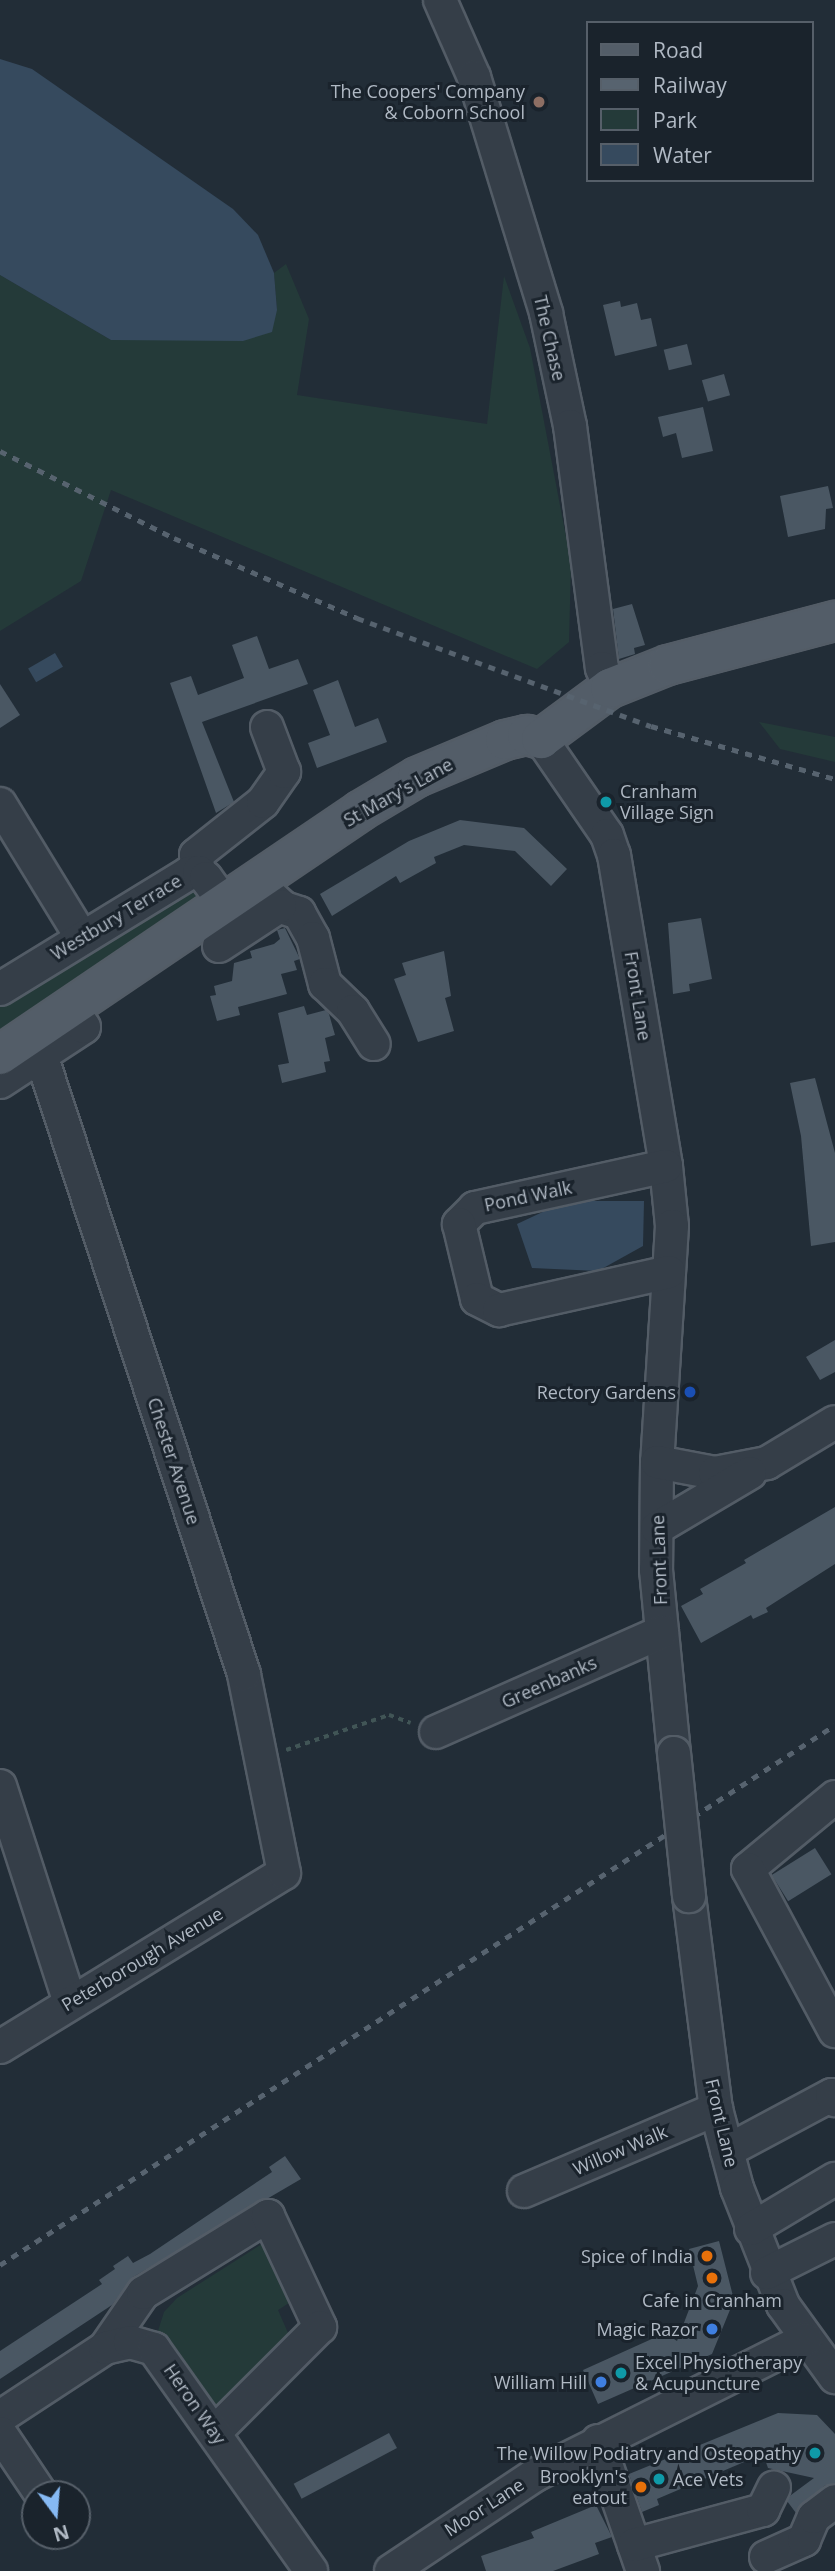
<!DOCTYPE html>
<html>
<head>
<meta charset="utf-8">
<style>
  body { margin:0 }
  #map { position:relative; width:835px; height:2571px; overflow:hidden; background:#222d37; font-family:"Open Sans",sans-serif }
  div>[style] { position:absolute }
  .green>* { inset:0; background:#243a39 }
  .water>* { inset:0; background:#364a5e; transform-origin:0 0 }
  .building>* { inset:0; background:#4a5763; transform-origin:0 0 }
  .path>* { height:3.5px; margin-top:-1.75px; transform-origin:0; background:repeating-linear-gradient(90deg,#415556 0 5px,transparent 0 10px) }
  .roads { filter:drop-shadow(2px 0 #535c66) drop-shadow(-2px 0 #535c66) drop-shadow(0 2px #535c66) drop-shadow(0 -2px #535c66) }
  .minor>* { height:32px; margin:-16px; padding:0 16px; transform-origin:16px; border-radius:16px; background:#353e48 }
  .major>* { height:38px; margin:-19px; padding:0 19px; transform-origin:19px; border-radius:19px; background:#535d68 }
  .rail>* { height:5px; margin-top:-2.5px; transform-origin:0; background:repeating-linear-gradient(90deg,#57636f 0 7px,transparent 0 14px) }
  .bridges { filter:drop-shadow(2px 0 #535c66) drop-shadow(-2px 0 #535c66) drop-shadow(0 2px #535c66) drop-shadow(0 -2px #535c66) }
  .minor-bridge>* { height:32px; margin:-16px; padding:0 16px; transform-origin:16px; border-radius:16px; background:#353e48 }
  .dots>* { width:19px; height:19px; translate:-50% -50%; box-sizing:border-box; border:4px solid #1a232c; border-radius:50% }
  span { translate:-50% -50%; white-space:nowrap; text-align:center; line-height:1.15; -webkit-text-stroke:6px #1a232c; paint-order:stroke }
  .poi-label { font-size:18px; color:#b0b9c4 }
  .right { translate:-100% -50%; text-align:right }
  .left { translate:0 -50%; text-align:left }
  .street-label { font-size:18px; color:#b0b9c4 }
  .legend { position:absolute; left:586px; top:21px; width:228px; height:161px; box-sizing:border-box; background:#1a232c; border:2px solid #565f69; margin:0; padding:9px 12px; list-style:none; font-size:21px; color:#b0b9c4 }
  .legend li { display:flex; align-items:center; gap:14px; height:35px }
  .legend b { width:35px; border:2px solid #565f69 }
  .north { position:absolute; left:21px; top:2480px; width:70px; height:70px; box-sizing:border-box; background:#1a232c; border:2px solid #565f69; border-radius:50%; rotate:164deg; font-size:19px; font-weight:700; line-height:28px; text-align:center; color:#b0b9c4 }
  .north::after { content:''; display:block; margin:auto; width:24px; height:32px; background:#86b9f3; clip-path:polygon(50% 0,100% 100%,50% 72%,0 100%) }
</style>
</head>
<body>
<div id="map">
  <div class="green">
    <i style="clip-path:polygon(286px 264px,309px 319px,297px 395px,487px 424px,504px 276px,530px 348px,571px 563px,569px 642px,537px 669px,111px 490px,81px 581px,0 631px,0 275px,111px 340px,277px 310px,274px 273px)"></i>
    <i style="clip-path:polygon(759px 722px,835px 737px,835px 762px,780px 749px)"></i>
    <i style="clip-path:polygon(195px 884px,205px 898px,0 1045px,0 995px)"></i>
    <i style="clip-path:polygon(268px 2240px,297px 2298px,278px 2310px,292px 2342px,218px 2409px,176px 2348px,157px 2334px,164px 2312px,177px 2298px)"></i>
  </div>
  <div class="water">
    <i style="clip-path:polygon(0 59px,32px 69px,233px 209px,258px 235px,274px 273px,277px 310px,272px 332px,243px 341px,111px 340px,0 275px)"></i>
    <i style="left:55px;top:653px;width:16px;height:31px;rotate:60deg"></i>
    <i style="clip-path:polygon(566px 1201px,644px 1201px,643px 1246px,598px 1271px,532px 1268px,517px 1224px)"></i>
  </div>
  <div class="building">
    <i style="clip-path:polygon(620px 301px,621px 307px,637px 303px,641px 320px,651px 318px,657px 346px,615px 356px,603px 305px)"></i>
    <i style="left:687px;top:344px;width:21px;height:24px;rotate:76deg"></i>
    <i style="left:724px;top:374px;width:22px;height:23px;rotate:74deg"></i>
    <i style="clip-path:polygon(703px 407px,713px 451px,682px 458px,676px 433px,663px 437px,658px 417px)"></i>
    <i style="clip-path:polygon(828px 486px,833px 508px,826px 509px,825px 529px,788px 537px,780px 496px)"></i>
    <i style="clip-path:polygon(632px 604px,645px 645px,634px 648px,635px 654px,619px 659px,613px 609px)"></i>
    <i style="clip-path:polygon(257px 636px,269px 669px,298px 659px,308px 684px,202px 722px,234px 802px,216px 813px,170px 683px,191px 676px,198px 695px,244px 678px,232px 645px)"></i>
    <i style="clip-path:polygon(338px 680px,355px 727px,378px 718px,387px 742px,317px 768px,308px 743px,330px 735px,313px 690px)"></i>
    <i style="clip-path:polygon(0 684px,20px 715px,0 728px)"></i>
    <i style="clip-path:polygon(460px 820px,524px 828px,567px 869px,551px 886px,515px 851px,464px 845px,434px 857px,436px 863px,400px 883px,396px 876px,332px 916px,320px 894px,409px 841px)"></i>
    <i style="clip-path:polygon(701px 918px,712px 979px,689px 984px,690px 991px,673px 994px,668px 923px)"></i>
    <i style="clip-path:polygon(285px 928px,300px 959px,294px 961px,297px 970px,281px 974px,287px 994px,238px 1007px,240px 1015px,217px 1021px,210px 996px,216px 995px,214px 986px,232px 981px,234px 963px,252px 958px,250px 951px,274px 944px,280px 939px,277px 930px)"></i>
    <i style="clip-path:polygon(444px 951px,451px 996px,445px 998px,454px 1031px,418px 1042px,394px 979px,406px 975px,402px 963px)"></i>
    <i style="clip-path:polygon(304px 1006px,307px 1015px,326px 1010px,329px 1014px,335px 1035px,325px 1038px,330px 1061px,324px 1062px,326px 1072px,282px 1083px,278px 1065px,289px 1063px,278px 1013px)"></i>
    <i style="clip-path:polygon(815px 1078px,835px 1153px,835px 1242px,811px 1246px,801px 1136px,790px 1083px)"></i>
    <i style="clip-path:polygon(835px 1340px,835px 1372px,820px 1380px,806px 1357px)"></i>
    <i style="clip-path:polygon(835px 1507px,835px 1564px,766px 1608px,768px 1612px,753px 1619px,751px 1615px,701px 1643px,681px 1606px,703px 1594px,700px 1589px,746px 1563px,744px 1560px)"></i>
    <i style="left:815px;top:1848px;width:31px;height:51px;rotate:58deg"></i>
    <i style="clip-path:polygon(285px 2156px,301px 2179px,133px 2277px,112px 2305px,0 2379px,0 2351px,102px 2284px,99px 2280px,115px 2269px,113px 2266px,128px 2256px,133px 2263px,150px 2254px,272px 2172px,269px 2167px)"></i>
    <i style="clip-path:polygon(719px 2241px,734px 2300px,712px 2354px,598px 2404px,583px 2370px,665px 2333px,677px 2341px,698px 2286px,689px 2249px)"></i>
    <i style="clip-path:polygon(778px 2413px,817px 2415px,835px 2434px,835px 2483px,824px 2486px,796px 2513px,787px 2501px,791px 2495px,814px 2478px,768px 2468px,763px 2454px,657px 2499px,659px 2505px,642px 2512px,629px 2474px)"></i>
    <i style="left:389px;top:2433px;width:17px;height:108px;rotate:62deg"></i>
    <i style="clip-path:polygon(596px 2505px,612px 2537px,595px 2543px,599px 2554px,553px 2571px,486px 2571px,481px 2556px,534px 2538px,531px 2532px)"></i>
  </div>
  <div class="path">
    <i style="left:286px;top:1750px;width:109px;rotate:-18.8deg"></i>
    <i style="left:389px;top:1715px;width:23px;rotate:20deg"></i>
  </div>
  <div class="roads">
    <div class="minor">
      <i style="left:440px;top:0;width:84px;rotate:66.2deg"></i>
      <i style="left:474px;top:77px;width:247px;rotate:73deg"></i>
      <i style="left:546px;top:313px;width:116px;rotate:78deg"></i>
      <i style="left:570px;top:426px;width:244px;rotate:82.5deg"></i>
      <i style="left:602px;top:668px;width:22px;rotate:68deg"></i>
      <i style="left:541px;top:739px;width:116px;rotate:55.5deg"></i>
      <i style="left:607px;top:835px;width:21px;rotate:71deg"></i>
      <i style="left:614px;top:855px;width:315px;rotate:80.5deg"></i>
      <i style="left:666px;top:1166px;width:60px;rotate:84.3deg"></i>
      <i style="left:672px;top:1226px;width:236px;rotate:93.6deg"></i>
      <i style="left:657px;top:1462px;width:108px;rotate:90.5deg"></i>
      <i style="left:656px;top:1570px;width:184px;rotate:84.4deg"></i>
      <i style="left:0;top:804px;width:155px;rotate:58.5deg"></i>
      <i style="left:199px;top:872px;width:17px;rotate:-100deg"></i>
      <i style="left:196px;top:855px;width:85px;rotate:-38.3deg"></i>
      <i style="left:263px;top:802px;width:37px;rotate:-55deg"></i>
      <i style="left:284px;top:772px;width:48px;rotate:-110.7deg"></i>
      <i style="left:255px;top:882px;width:39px;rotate:42deg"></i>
      <i style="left:284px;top:908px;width:16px;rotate:18deg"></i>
      <i style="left:299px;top:913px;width:29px;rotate:61deg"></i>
      <i style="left:313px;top:938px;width:48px;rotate:75.4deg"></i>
      <i style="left:325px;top:984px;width:39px;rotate:44deg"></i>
      <i style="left:353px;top:1011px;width:39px;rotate:58deg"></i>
      <i style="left:219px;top:946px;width:73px;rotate:-33.3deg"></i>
      <i style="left:0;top:989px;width:222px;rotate:-31.5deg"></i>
      <i style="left:189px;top:873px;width:10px;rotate:-6deg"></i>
      <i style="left:199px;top:872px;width:9px;rotate:41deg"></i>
      <i style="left:206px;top:878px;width:32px;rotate:54deg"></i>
      <i style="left:0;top:1082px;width:100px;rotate:-33.2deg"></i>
      <i style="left:84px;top:1027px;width:21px;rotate:-125deg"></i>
      <i style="left:666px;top:1166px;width:196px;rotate:167.6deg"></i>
      <i style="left:475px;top:1208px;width:23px;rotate:135deg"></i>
      <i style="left:459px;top:1224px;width:77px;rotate:76.5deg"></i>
      <i style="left:477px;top:1299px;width:25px;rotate:27deg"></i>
      <i style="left:499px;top:1310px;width:174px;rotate:-12.6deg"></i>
      <i style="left:657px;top:1462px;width:59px;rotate:10.7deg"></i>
      <i style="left:715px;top:1473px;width:53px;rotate:-10.9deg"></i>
      <i style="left:767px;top:1463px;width:79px;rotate:-31.1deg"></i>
      <i style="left:657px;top:1528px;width:108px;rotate:-30.6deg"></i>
      <i style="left:436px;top:1732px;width:247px;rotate:-23.9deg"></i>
      <i style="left:0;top:1786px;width:228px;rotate:72.1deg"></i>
      <i style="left:835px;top:1797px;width:113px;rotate:140.4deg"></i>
      <i style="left:748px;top:1869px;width:184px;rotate:61.8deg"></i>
      <i style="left:689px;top:1896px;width:215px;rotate:82.8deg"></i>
      <i style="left:716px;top:2109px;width:82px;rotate:75.1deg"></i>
      <i style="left:737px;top:2188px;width:126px;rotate:68.5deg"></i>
      <i style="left:783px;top:2305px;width:89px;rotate:54.2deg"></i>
      <i style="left:0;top:2047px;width:333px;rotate:-31.5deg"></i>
      <i style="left:284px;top:1873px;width:203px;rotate:-101.4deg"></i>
      <i style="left:244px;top:1674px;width:651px;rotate:-108.16deg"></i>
      <i style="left:727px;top:2151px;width:119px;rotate:-28.1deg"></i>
      <i style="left:832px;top:2095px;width:6px;rotate:59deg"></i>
      <i style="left:524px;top:2191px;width:209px;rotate:-23.1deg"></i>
      <i style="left:751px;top:2229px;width:98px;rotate:-30.8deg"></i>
      <i style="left:767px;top:2273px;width:76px;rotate:-26.6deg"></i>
      <i style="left:105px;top:2348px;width:67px;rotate:-55.4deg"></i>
      <i style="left:143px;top:2293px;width:147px;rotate:-31.6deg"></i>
      <i style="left:268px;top:2216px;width:123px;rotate:64.9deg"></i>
      <i style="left:320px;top:2327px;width:148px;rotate:135deg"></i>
      <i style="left:0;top:2417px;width:126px;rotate:-33.3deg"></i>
      <i style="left:105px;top:2348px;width:26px;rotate:-13deg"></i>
      <i style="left:130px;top:2342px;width:25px;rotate:16deg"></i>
      <i style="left:154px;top:2349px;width:272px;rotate:54.7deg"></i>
      <i style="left:0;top:2433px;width:73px;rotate:56.1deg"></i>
      <i style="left:598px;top:2441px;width:138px;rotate:70.9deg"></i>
      <i style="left:634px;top:2545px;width:134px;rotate:-15.2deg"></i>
      <i style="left:763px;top:2510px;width:25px;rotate:-64deg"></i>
      <i style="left:766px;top:2557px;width:42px;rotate:-24.1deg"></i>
      <i style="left:804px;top:2540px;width:25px;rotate:-67deg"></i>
      <i style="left:814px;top:2517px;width:26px;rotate:-37deg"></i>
      <i style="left:391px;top:2571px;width:173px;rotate:-33.7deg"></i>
      <i style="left:535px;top:2475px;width:303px;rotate:-26.6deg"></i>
    </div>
    <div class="major">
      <i style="left:0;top:1055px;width:435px;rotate:-34.1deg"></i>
      <i style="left:360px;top:811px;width:66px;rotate:-30.8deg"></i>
      <i style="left:417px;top:777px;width:95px;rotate:-22.8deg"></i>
      <i style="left:505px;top:740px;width:23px;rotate:-13deg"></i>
      <i style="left:527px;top:735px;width:15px;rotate:16deg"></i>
      <i style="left:541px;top:739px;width:86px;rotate:-36.5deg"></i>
      <i style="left:610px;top:688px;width:62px;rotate:-21.6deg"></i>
      <i style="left:668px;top:665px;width:173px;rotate:-14.8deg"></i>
    </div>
  </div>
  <div class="rail">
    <i style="left:0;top:451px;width:195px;rotate:26.6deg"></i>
    <i style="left:174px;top:538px;width:200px;rotate:23.6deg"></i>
    <i style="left:357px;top:618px;width:313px;rotate:20.2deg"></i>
    <i style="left:651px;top:726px;width:191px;rotate:16.1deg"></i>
    <i style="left:0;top:2265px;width:994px;rotate:-32.89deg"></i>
  </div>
  <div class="bridges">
    <div class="minor-bridge">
      <i style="left:674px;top:1753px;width:144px;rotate:84deg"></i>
    </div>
  </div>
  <div class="dots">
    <i style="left:539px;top:102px;background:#8d6e63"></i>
    <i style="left:606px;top:802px;background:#0f9aa8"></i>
    <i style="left:690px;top:1392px;background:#1a4fb4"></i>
    <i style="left:707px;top:2256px;background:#e8710a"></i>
    <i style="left:712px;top:2278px;background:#e8710a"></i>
    <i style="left:712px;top:2329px;background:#3f7fe0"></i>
    <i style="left:621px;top:2373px;background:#0f9aa8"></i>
    <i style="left:601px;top:2382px;background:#3f7fe0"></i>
    <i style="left:815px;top:2453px;background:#0f9aa8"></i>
    <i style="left:659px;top:2479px;background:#0f9aa8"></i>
    <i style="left:641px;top:2487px;background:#e8710a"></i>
  </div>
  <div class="poi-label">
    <span class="right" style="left:525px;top:102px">The Coopers' Company<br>&amp; Coborn School</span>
    <span class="left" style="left:620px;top:802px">Cranham<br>Village Sign</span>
    <span class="right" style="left:676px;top:1392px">Rectory Gardens</span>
    <span class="right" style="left:693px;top:2256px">Spice of India</span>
    <span style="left:712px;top:2300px">Cafe in Cranham</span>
    <span class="right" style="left:698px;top:2329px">Magic Razor</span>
    <span class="left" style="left:635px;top:2373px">Excel Physiotherapy<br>&amp; Acupuncture</span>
    <span class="right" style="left:587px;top:2382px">William Hill</span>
    <span class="right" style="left:801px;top:2453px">The Willow Podiatry and Osteopathy</span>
    <span class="right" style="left:627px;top:2487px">Brooklyn's<br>eatout</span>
    <span class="left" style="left:673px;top:2479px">Ace Vets</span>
  </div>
  <div class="street-label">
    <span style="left:550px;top:338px;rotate:77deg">The Chase</span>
    <span style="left:398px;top:792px;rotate:-29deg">St Mary's Lane</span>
    <span style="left:116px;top:917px;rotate:-31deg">Westbury Terrace</span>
    <span style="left:638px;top:996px;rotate:81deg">Front Lane</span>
    <span style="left:528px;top:1196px;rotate:-12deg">Pond Walk</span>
    <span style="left:174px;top:1461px;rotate:72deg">Chester Avenue</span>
    <span style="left:659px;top:1560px;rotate:-92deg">Front Lane</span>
    <span style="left:549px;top:1682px;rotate:-24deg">Greenbanks</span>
    <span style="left:142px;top:1959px;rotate:-31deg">Peterborough Avenue</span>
    <span style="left:722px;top:2123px;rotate:77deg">Front Lane</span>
    <span style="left:620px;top:2150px;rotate:-23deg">Willow Walk</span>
    <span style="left:195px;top:2404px;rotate:55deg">Heron Way</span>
    <span style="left:484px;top:2507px;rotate:-33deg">Moor Lane</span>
  </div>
  <ul class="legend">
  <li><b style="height:9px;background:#535d68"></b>Road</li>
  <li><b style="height:9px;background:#57636f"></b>Railway</li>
  <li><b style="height:19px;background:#243a39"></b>Park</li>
  <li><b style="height:19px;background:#364a5e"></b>Water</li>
  </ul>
  <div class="north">N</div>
</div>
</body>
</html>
